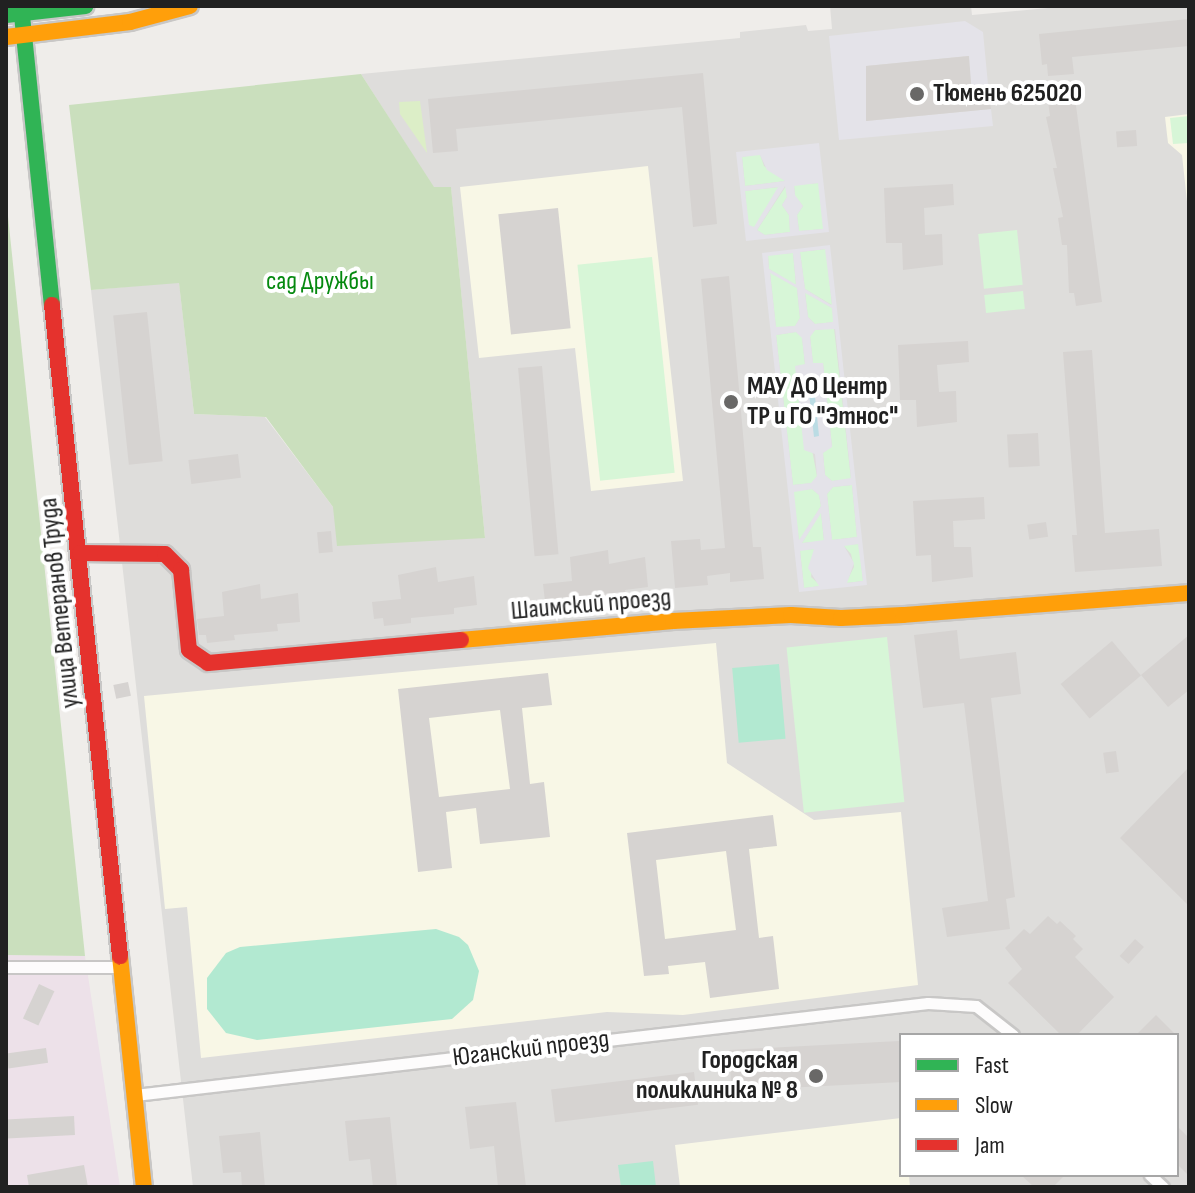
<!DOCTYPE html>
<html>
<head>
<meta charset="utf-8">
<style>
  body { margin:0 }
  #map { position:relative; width:1195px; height:1193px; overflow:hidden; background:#efedea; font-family:"Sofia Sans Condensed",sans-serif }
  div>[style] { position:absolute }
  .residential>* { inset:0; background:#dedddb }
  .industrial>* { inset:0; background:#ede1e9 }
  .education>* { inset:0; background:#f8f7e6 }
  .grass>* { inset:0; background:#dceec7 }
  .forest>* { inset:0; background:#cadfbd }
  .park>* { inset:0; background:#d7f6d7; transform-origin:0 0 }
  .pitch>* { inset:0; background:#b2e9d1; transform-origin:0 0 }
  .plaza>* { inset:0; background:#e4e3e9 }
  .water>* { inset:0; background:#bbdce4 }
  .building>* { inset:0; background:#d6d3d1; transform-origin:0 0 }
  .roads { filter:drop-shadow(2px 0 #c8c7c6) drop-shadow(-2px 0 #c8c7c6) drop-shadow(0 2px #c8c7c6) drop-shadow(0 -2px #c8c7c6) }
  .street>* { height:11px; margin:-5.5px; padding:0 5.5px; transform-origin:5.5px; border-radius:5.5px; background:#fdfcfc }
  .fast>* { height:16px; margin:-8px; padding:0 8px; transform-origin:8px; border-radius:8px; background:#30b455 }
  .slow>* { height:16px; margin:-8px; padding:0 8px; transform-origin:8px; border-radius:8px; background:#ff9f0a }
  .jam>* { height:16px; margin:-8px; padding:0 8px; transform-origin:8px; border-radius:8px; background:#e5322d }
  .dots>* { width:22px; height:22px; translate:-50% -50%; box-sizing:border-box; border:4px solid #fff; border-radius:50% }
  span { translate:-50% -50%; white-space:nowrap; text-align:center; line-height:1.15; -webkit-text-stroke:8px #fff; paint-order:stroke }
  .poi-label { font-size:26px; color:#212121; font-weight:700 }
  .left { translate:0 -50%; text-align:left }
  .right { translate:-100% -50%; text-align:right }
  .park-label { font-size:26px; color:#05890f }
  .street-label { font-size:26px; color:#212121 }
  .frame { position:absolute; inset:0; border:8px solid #212121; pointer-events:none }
  .legend { position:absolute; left:899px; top:1033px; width:280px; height:144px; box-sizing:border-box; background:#fff; border:2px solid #a6a6a6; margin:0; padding:10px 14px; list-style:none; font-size:24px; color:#212121 }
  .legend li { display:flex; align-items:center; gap:16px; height:40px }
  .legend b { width:40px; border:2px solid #a6a6a6 }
</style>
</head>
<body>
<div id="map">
  <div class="residential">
    <i style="clip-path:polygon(evenodd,830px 6px,971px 6px,972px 15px,1070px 6px,1189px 6px,1189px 1187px,193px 1187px,91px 290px,179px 282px,194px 414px,265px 417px,333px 507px,485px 538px,451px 188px,434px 188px,361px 74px,740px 38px,740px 32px,806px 25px,808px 31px,832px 29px,830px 6px,901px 1035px,1177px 1035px,1177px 1175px,901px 1175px,901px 1035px)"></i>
  </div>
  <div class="industrial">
    <i style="clip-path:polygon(6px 955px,85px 956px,120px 1187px,6px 1187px)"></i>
  </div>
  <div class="education">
    <i style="clip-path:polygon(1189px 114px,1189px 220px,1182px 155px,1168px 143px,1165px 117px)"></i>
    <i style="clip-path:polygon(648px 166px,683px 481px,591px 491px,575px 348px,479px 358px,460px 187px)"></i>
    <i style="clip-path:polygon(716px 643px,727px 763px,814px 820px,901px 812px,918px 985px,683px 1015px,607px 1012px,201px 1058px,187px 907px,165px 909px,144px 696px)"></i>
    <i style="clip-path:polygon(901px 1118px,901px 1175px,909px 1175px,910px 1187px,680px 1187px,675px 1145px)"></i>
  </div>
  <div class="grass">
    <i style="clip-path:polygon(420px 101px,427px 153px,400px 114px,399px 102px)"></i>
  </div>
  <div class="forest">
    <i style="clip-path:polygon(361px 74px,434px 187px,451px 187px,485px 538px,337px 546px,333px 507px,266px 417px,194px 414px,179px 283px,91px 290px,69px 105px)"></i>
    <i style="clip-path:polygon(6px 197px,85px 956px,6px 955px)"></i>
  </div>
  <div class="park">
    <i style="clip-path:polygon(1189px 116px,1189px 143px,1173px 144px,1170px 118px)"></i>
    <i style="clip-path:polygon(760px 154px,764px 166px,785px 181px,745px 186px,742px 157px)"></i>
    <i style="clip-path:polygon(819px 183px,824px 229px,799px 231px,797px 215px,803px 206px,795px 196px,794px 185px)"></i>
    <i style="clip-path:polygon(786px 186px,787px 197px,782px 205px,789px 215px,790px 232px,765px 235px,757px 230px)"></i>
    <i style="clip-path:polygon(779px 187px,754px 228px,748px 225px,745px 191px)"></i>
    <i style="left:1017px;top:230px;width:55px;height:39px;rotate:84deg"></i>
    <i style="clip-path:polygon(826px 249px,832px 305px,805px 289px,800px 252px)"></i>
    <i style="clip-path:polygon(793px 253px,796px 285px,769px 269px,768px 255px)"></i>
    <i style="left:652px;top:257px;width:217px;height:75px;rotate:84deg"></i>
    <i style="clip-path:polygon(770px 272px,797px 288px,800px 318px,795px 326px,776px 328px)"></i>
    <i style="left:1023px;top:291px;width:18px;height:39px;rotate:84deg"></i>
    <i style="clip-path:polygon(805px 292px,832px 308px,834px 322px,815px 324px,808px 317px)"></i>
    <i style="clip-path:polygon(834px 328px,851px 479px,832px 481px,825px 475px,823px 453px,832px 446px,823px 363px,813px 364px,810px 336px,815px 330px)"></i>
    <i style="clip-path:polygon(796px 332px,802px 337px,805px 365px,796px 366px,817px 476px,812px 483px,793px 485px,776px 335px)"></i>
    <i style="clip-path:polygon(852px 485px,857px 537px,832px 540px,827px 494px,833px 487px)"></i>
    <i style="clip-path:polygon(812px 489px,819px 495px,821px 506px,799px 541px,793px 491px)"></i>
    <i style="clip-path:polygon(821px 512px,824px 541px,802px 543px)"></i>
    <i style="clip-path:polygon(859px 544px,863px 581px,846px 583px,854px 567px,851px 554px,843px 545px)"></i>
    <i style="clip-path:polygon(815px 549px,811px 577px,821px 586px,804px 588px,800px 550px)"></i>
    <i style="left:887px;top:637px;width:166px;height:101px;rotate:84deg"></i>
  </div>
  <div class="pitch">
    <i style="left:779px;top:664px;width:75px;height:47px;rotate:85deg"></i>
    <i style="clip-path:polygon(436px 929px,459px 937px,468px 945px,479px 971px,473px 1000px,452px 1019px,257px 1040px,226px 1033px,207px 1009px,207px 978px,226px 953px,240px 947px)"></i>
    <i style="clip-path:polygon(653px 1161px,656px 1187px,621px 1187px,618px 1165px)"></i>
  </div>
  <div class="plaza">
    <i style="clip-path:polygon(965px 21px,983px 32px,989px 95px,972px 96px,968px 56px,866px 66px,866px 121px,991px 109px,993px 126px,839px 140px,829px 36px)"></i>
    <i style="clip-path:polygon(evenodd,819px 143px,829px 232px,746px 241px,736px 152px,819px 143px,760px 155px,767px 170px,785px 181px,745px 186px,742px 157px,760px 155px,819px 143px,818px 183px,823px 229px,799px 231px,797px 215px,803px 206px,795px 195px,794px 186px,818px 183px,819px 143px,785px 186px,787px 197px,782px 205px,789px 215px,790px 232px,765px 235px,757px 230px,785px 186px,819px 143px,778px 187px,754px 227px,749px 225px,745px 191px,778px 187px)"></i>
    <i style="clip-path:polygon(evenodd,830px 245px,867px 585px,799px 592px,762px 253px,830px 245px,825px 249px,832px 304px,831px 305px,805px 289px,800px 252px,825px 249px,830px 245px,793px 253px,796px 284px,795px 284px,769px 269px,768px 256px,793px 253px,830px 245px,770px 273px,797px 288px,800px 318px,795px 326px,776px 327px,770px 273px,830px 245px,805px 293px,832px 308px,833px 322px,815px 324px,808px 317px,805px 293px,830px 245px,835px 329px,851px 478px,832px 481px,825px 475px,823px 453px,832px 447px,823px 363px,813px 363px,810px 337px,815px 330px,835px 329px,830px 245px,796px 332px,802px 338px,805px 364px,795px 366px,804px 450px,815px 454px,817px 476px,811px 483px,793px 485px,776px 335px,796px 332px,830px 245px,852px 485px,857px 537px,832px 540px,827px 494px,833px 487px,852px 485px,830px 245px,812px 489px,819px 495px,821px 506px,799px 540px,794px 492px,812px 489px,830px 245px,821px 513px,824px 540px,803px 543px,802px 543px,821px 513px,830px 245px,858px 544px,863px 581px,847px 583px,854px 563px,844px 546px,858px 544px,830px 245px,814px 549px,808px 568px,819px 586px,804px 588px,800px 551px,814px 549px)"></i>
  </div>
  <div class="water">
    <i style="clip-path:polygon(807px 376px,813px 376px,819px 436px,814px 437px)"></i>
  </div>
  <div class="building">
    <i style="clip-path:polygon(1189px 19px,1189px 46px,1072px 57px,1074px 74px,1048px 76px,1047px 64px,1042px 65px,1039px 34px)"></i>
    <i style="clip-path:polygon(969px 56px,972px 96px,989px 95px,991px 109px,866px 121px,866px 66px)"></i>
    <i style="clip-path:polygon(703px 73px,717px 224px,693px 227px,682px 107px,456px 129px,458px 151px,433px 153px,428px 99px)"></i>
    <i style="clip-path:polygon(1075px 98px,1102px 302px,1076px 306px,1074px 293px,1069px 293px,1067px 245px,1062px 245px,1058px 218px,1063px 217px,1053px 168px,1057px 168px,1046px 117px,1050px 116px,1048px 102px)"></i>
    <i style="left:1136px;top:130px;width:16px;height:20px;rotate:86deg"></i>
    <i style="clip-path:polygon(953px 184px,954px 205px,924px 208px,925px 235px,942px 234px,943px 265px,903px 270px,902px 243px,886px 243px,884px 188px)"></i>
    <i style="left:558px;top:208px;width:121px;height:60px;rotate:84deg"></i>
    <i style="clip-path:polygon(729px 276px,753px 547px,761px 547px,764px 579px,730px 582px,730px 573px,707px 576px,708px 585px,675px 588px,671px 541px,700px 539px,701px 550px,725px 548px,701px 279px)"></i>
    <i style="left:147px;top:312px;width:150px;height:34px;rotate:84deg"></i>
    <i style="clip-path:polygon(968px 341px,969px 362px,937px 365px,939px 392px,956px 391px,957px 422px,917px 427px,916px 400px,900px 400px,898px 345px)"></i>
    <i style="clip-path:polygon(1092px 350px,1105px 533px,1159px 529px,1162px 566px,1075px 572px,1072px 535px,1077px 535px,1063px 352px)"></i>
    <i style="left:542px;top:366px;width:189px;height:24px;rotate:85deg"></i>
    <i style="left:1038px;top:433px;width:33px;height:31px;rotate:87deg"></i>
    <i style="left:238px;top:454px;width:24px;height:50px;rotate:83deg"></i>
    <i style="clip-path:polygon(984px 497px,985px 519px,953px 521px,954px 547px,971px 547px,973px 577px,932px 582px,931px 555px,916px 556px,913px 501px)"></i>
    <i style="left:1046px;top:522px;width:15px;height:19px;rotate:82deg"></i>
    <i style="left:331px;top:531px;width:21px;height:14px;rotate:85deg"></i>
    <i style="clip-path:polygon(608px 550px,609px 564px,645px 557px,648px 587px,625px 590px,626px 596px,582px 600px,582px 605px,554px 608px,554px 600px,545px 601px,543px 584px,572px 581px,570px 557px)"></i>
    <i style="clip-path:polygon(436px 567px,438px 582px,474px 576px,477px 605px,454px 608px,454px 614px,411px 618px,411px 623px,384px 626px,383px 618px,374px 619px,372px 602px,401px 599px,398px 575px)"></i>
    <i style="clip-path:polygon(260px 584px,261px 599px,298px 593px,300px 622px,277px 624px,278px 631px,234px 635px,235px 640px,207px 643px,206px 635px,199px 635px,197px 619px,224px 616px,222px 592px)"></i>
    <i style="clip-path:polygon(957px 630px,960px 659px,1016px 652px,1021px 694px,991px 698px,1015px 897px,1006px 899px,1010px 929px,947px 937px,942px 908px,988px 901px,964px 703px,923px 708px,914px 635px)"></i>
    <i style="clip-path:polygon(1189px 635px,1189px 690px,1168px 707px,1141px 675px)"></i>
    <i style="left:1112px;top:641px;width:45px;height:67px;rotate:50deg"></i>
    <i style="clip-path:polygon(evenodd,548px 673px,552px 705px,522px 708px,530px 784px,544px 782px,550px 837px,480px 844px,476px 808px,446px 812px,452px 868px,418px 872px,398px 689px,548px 673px,500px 710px,510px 789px,439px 797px,429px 718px,500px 710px)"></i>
    <i style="left:128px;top:682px;width:14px;height:15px;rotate:78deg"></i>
    <i style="left:1116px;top:751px;width:21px;height:13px;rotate:82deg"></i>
    <i style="clip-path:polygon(1189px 767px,1189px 906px,1120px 838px)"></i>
    <i style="clip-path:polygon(evenodd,773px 815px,777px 846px,749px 849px,759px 938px,773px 936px,779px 989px,710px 998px,705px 962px,668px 966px,669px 974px,644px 976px,627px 833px,773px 815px,726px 851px,736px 930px,665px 939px,656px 860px,726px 851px)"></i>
    <i style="clip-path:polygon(1048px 916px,1057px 924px,1060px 921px,1076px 936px,1073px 939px,1083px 949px,1075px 957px,1114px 997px,1077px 1035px,1061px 1035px,1008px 983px,1022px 969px,1005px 948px,1024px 929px,1030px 934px)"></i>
    <i style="left:1135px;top:939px;width:12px;height:23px;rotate:42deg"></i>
    <i style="left:39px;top:984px;width:17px;height:38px;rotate:25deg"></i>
    <i style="clip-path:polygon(1156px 1015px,1176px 1035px,1136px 1035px)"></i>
    <i style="left:899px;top:1041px;width:41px;height:170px;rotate:87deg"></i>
    <i style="left:46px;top:1048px;width:15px;height:40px;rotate:82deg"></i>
    <i style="left:694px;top:1072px;width:33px;height:144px;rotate:83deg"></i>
    <i style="clip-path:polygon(516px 1102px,526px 1187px,498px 1187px,494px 1146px,470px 1149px,465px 1107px)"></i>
    <i style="left:74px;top:1116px;width:19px;height:68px;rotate:87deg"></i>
    <i style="clip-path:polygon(390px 1117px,397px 1187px,373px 1187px,370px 1159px,349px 1161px,345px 1121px)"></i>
    <i style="clip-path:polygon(1177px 1126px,1189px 1138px,1189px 1176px,1177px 1164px)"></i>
    <i style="clip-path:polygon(260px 1132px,265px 1187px,242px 1187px,241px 1172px,223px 1173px,219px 1136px)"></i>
    <i style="clip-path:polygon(84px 1165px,88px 1187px,29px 1187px,27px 1175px)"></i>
    <i style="clip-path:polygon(1021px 1175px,1065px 1175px,1053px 1187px,1034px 1187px)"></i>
  </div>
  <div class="roads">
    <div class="street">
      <i style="left:6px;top:967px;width:116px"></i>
      <i style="left:135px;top:1095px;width:798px;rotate:-6.62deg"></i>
      <i style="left:928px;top:1003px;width:48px;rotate:3.6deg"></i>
      <i style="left:976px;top:1006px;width:47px;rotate:38.1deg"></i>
      <i style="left:1150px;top:1175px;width:18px;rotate:43deg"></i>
    </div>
    <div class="fast">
      <i style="left:21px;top:6px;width:301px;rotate:84.1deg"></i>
      <i style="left:6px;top:15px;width:80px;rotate:-6.5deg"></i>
    </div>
    <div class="slow">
      <i style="left:6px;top:37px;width:125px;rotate:-6.9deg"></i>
      <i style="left:130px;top:22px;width:62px;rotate:-14.9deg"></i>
      <i style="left:461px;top:640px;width:213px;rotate:-5.1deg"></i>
      <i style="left:673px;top:621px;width:118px;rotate:-2.9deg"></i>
      <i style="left:791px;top:615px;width:50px;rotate:3.4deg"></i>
      <i style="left:841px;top:618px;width:62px;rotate:-2.8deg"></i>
      <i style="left:903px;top:615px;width:287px;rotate:-4.4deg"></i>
      <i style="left:120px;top:956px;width:232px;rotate:84.1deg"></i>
    </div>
    <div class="jam">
      <i style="left:52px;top:305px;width:655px;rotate:84.04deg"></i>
      <i style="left:80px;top:553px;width:85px;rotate:0.7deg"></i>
      <i style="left:165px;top:554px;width:23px;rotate:45deg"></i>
      <i style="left:181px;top:570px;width:80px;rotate:84.3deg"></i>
      <i style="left:189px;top:650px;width:23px;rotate:34deg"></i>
      <i style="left:208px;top:663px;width:254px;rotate:-5.2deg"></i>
    </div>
  </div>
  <div class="dots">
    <i style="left:917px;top:94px;background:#696867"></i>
    <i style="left:731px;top:402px;background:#696867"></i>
    <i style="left:816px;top:1076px;background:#696867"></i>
  </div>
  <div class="poi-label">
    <span class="left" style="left:933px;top:94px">Тюмень 625020</span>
    <span class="left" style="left:747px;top:402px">МАУ ДО Центр<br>ТР и ГО "Этнос"</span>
    <span class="right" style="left:798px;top:1076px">Городская<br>поликлиника № 8</span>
  </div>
  <div class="park-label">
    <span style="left:320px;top:282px">сад Дружбы</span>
  </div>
  <div class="street-label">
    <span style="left:60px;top:603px;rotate:-96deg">улица Ветеранов Труда</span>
    <span style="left:591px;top:605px;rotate:-5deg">Шаимский проезд</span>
    <span style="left:531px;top:1049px;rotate:-7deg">Юганский проезд</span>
  </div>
  <div class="frame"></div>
  <ul class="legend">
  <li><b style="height:10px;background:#30b455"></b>Fast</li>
  <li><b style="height:10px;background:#ff9f0a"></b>Slow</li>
  <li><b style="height:10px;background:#e5322d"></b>Jam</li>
  </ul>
</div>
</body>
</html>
